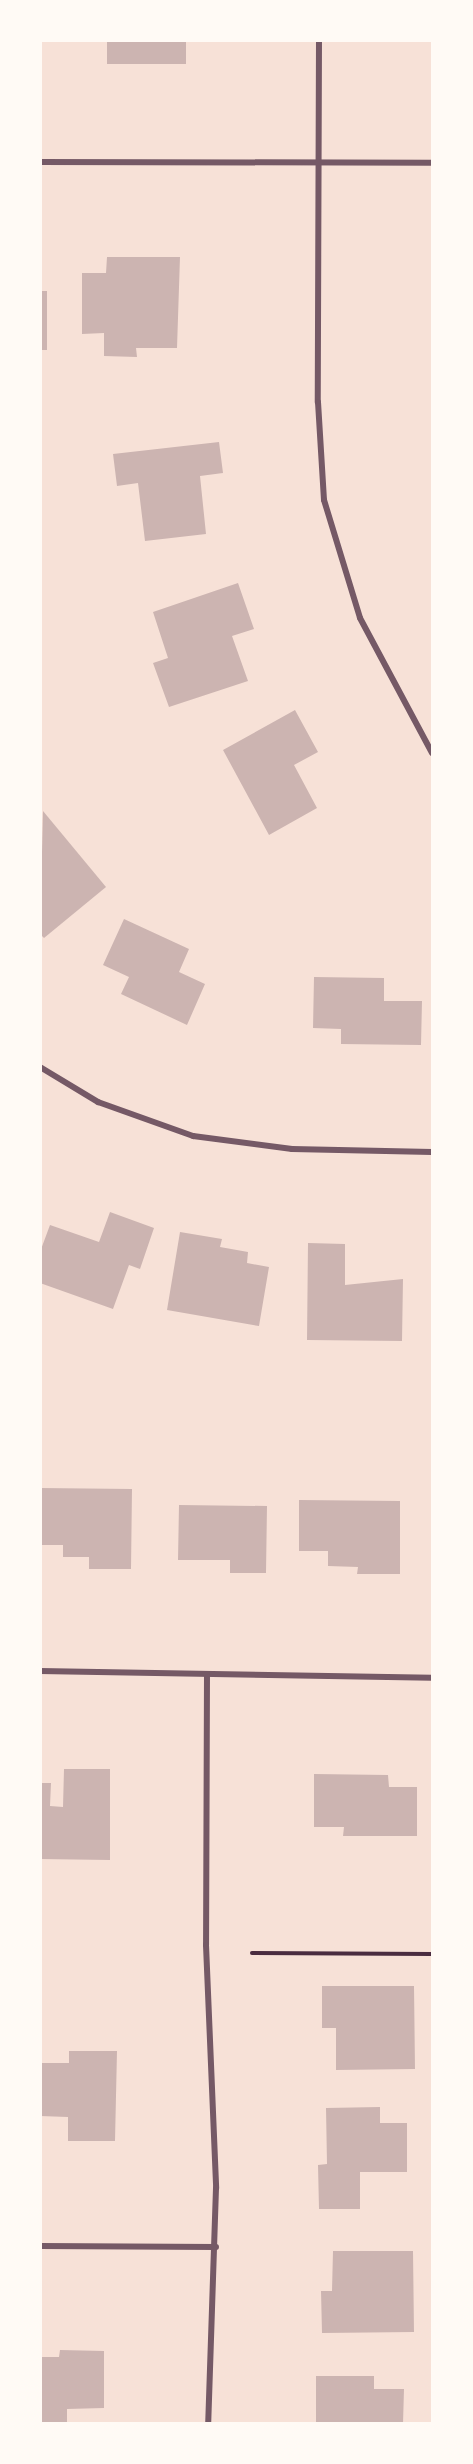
<!DOCTYPE html>
<html>
<head>
<meta charset="utf-8">
<style>
  body { margin:0 }
  #map { position:relative; width:473px; height:2464px; overflow:hidden; background:#f7e1d7; font-family:"Public Sans",sans-serif }
  div>[style] { position:absolute }
  .building>* { inset:0; background:#ccb4b1; transform-origin:0 0 }
  .path>* { height:4px; margin:-2px; padding:0 2px; transform-origin:2px; border-radius:2px; background:#4a2c40 }
  .minor>* { height:6px; margin:-3px; padding:0 3px; transform-origin:3px; border-radius:3px; background:#755966 }
  span { translate:-50% -50%; white-space:nowrap; text-align:center; line-height:1.15; -webkit-text-stroke:6px #fffaf5; paint-order:stroke }
  .frame { position:absolute; inset:0; border:42px solid #fffaf5; pointer-events:none }
</style>
</head>
<body>
<div id="map">
  <div class="building">
    <i style="left:107px;top:40px;width:79px;height:24px"></i>
    <i style="clip-path:polygon(107px 257px,180px 257px,177px 348px,136px 348px,137px 357px,104px 356px,104px 333px,82px 334px,82px 273px,106px 273px)"></i>
    <i style="left:40px;top:291px;width:7px;height:59px"></i>
    <i style="clip-path:polygon(219px 442px,223px 473px,200px 476px,206px 534px,145px 541px,138px 483px,117px 486px,113px 454px)"></i>
    <i style="clip-path:polygon(238px 583px,254px 629px,232px 636px,248px 681px,169px 707px,153px 663px,168px 658px,153px 612px)"></i>
    <i style="clip-path:polygon(295px 710px,318px 752px,294px 765px,317px 808px,269px 835px,223px 750px)"></i>
    <i style="clip-path:polygon(43px 811px,106px 887px,44px 938px,40px 934px)"></i>
    <i style="clip-path:polygon(124px 919px,189px 949px,179px 972px,205px 984px,187px 1025px,121px 994px,129px 977px,103px 965px)"></i>
    <i style="clip-path:polygon(314px 977px,384px 978px,384px 1001px,422px 1001px,421px 1045px,341px 1044px,341px 1029px,313px 1028px)"></i>
    <i style="clip-path:polygon(110px 1212px,154px 1228px,140px 1269px,129px 1265px,113px 1309px,40px 1283px,40px 1252px,50px 1225px,99px 1242px)"></i>
    <i style="clip-path:polygon(180px 1232px,222px 1239px,220px 1247px,248px 1252px,247px 1263px,269px 1267px,259px 1326px,167px 1310px)"></i>
    <i style="clip-path:polygon(308px 1243px,345px 1244px,345px 1285px,403px 1279px,402px 1341px,307px 1340px)"></i>
    <i style="clip-path:polygon(40px 1488px,132px 1489px,131px 1569px,89px 1569px,89px 1557px,63px 1557px,63px 1545px,40px 1545px)"></i>
    <i style="clip-path:polygon(299px 1500px,400px 1501px,400px 1574px,357px 1574px,358px 1567px,328px 1566px,328px 1551px,299px 1551px)"></i>
    <i style="clip-path:polygon(179px 1505px,267px 1506px,266px 1573px,230px 1573px,230px 1560px,178px 1560px)"></i>
    <i style="clip-path:polygon(64px 1769px,110px 1769px,110px 1860px,40px 1859px,40px 1783px,51px 1783px,50px 1806px,63px 1807px)"></i>
    <i style="clip-path:polygon(314px 1774px,388px 1775px,389px 1787px,417px 1787px,417px 1836px,343px 1836px,344px 1827px,314px 1827px)"></i>
    <i style="clip-path:polygon(322px 1986px,414px 1986px,415px 2069px,336px 2070px,336px 2028px,322px 2028px)"></i>
    <i style="clip-path:polygon(69px 2051px,117px 2051px,115px 2141px,68px 2141px,68px 2117px,40px 2116px,40px 2063px,69px 2063px)"></i>
    <i style="clip-path:polygon(380px 2107px,380px 2123px,407px 2123px,407px 2172px,360px 2172px,360px 2209px,319px 2209px,318px 2165px,327px 2164px,326px 2108px)"></i>
    <i style="clip-path:polygon(333px 2251px,413px 2251px,414px 2332px,322px 2333px,321px 2291px,332px 2291px)"></i>
    <i style="clip-path:polygon(60px 2350px,104px 2351px,104px 2408px,67px 2409px,67px 2424px,40px 2424px,40px 2357px,59px 2357px)"></i>
    <i style="clip-path:polygon(316px 2376px,374px 2376px,374px 2389px,404px 2389px,403px 2424px,316px 2424px)"></i>
  </div>
  <div class="path">
    <i style="left:252px;top:1953px;width:180px;rotate:0.3deg"></i>
  </div>
  <div class="minor">
    <i style="left:319px;top:40px;width:362px;rotate:90.2deg"></i>
    <i style="left:318px;top:402px;width:98px;rotate:86.5deg"></i>
    <i style="left:324px;top:500px;width:123px;rotate:73deg"></i>
    <i style="left:360px;top:618px;width:153px;rotate:61.9deg"></i>
    <i style="left:40px;top:162px;width:392px;rotate:0.1deg"></i>
    <i style="left:40px;top:1067px;width:68px;rotate:31.1deg"></i>
    <i style="left:98px;top:1102px;width:101px;rotate:19.7deg"></i>
    <i style="left:193px;top:1136px;width:100px;rotate:7.5deg"></i>
    <i style="left:292px;top:1149px;width:140px;rotate:1.2deg"></i>
    <i style="left:40px;top:1671px;width:392px;rotate:1deg"></i>
    <i style="left:207px;top:1674px;width:271px;rotate:90.2deg"></i>
    <i style="left:206px;top:1945px;width:243px;rotate:87.6deg"></i>
    <i style="left:216px;top:2188px;width:236px;rotate:91.9deg"></i>
    <i style="left:40px;top:2246px;width:176px;rotate:0.3deg"></i>
  </div>
  <div class="frame"></div>
</div>
</body>
</html>
